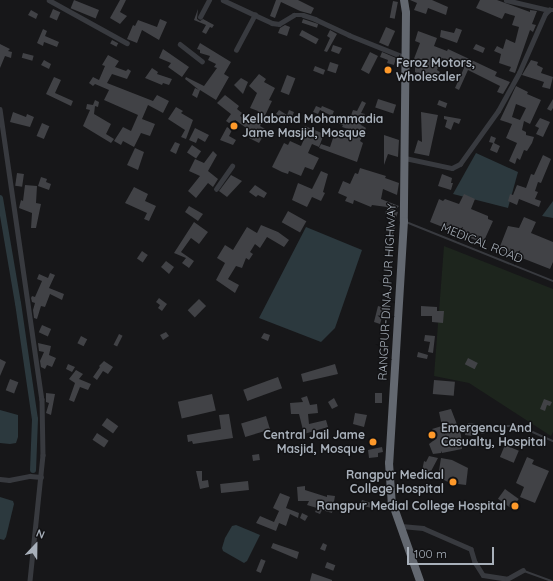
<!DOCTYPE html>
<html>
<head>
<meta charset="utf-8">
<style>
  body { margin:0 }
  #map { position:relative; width:553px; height:581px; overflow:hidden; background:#171719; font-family:Quicksand,sans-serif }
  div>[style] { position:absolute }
  .green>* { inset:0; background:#1d251d }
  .water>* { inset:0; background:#2c393e }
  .canal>* { height:6px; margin:-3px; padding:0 3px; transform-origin:3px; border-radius:3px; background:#2c393e }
  .building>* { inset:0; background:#414246; transform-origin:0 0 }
  .lane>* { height:2px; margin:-1px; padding:0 1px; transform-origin:1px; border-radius:1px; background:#383a3f }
  .street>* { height:4.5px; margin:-2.25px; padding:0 2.25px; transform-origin:2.25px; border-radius:2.25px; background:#383a3f }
  .highway>* { height:8px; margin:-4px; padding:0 4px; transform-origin:4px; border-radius:4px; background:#636870 }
  .dots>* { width:11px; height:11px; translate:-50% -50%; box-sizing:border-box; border:2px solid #121214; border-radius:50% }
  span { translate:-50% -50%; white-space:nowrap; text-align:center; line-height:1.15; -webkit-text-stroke:3px #121214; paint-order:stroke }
  .poi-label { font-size:12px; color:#a8b0ba; font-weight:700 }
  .left { translate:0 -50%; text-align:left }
  .right { translate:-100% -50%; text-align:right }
  .street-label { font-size:12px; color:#a8b0ba }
  .north { position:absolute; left:16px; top:525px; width:40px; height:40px; -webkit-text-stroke:3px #121214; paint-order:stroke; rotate:22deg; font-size:11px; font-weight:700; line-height:16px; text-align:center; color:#a8b0ba }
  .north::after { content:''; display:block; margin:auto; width:14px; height:18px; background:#a8b0ba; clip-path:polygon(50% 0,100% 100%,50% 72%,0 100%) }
  .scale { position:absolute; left:407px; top:547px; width:87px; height:18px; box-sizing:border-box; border:2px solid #a8b0ba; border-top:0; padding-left:5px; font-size:12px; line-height:14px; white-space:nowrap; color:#a8b0ba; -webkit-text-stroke:3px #121214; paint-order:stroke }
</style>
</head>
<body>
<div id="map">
  <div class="green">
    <i style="clip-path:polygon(444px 246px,553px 289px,553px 432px,551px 436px,469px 383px,434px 376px)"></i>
  </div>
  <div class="water">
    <i style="clip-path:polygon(476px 153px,518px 172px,508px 208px,453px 194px)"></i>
    <i style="clip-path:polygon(553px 201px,553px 218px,542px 216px)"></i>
    <i style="clip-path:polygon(306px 227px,362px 250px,335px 328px,321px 342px,259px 318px)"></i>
    <i style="clip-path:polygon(0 410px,18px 415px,18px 437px,16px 443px,10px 444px,0 443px)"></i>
    <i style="clip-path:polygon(0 497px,13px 501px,14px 504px,6px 537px,4px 540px,0 539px)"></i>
    <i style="clip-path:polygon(236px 525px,260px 535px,247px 561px,244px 563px,223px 551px,222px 548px,225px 538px,232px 526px)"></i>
  </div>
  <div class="canal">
    <i style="left:0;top:198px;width:107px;rotate:80.3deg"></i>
    <i style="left:18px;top:303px;width:117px;rotate:81.7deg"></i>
    <i style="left:35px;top:419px;width:51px;rotate:92.2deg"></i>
  </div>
  <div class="building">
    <i style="left:74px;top:0;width:27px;height:9px;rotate:22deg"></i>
    <i style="clip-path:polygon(120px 0,126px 0,120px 12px,127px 16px,120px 24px,110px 18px)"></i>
    <i style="clip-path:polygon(276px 0,298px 0,314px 8px,311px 14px,300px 11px,281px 2px,275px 18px,270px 16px)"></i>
    <i style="clip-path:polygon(410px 0,432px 0,448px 7px,446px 15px,428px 8px,426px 14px,414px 10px,417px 3px)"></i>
    <i style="clip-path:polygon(480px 0,497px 0,530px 12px,530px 10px,537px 11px,532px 24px,536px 25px,533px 32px,530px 30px,515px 73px,509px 71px,511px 67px,499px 63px,501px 54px,494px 51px,497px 46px,503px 49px,506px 39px,515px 43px,519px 27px,512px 25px,515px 16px,505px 13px,502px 19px,476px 8px)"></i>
    <i style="left:393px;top:1px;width:5px;height:17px;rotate:11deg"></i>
    <i style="left:53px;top:9px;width:8px;height:9px;rotate:23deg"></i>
    <i style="clip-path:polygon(198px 9px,197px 19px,200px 21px,203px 19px,214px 25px,212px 28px,210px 27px,206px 34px,202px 32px,206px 25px,194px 20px)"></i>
    <i style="clip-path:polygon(31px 10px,38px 14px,36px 19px,28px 15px)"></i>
    <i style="clip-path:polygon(160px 19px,167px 22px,159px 40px,142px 30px,137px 43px,127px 39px,133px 25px,135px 26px,138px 20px,157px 27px)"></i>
    <i style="left:303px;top:19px;width:16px;height:4px;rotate:18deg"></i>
    <i style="clip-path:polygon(285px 25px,290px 27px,287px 36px,278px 33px,280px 28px)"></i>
    <i style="left:386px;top:27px;width:10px;height:17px;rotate:24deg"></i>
    <i style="clip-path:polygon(456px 28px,462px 30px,457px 43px,440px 37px,441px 30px,454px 33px)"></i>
    <i style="clip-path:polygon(43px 29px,47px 31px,45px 36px,59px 42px,57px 47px,44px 42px,43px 46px,37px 43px)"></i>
    <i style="left:302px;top:30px;width:19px;height:6px;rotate:28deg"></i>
    <i style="clip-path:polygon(330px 30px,337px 34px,327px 52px,324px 51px,330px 38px,327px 36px)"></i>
    <i style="clip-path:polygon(418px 31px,437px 38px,434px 46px,447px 51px,448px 49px,497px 72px,495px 76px,510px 82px,503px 94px,497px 92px,500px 86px,468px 70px,459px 90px,455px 88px,464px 68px,442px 58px,437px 70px,440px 72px,434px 82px,415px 72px,415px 65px,412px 64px,420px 43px,415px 41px)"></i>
    <i style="left:112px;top:40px;width:7px;height:4px;rotate:27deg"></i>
    <i style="clip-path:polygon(200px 43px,231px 62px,224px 74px,229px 77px,216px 100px,200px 90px,197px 98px,192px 95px,195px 88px,199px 90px,185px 79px,186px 77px,204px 86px,217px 68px,214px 67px,216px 64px,208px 60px,210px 56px,200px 53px,200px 50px,197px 49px)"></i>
    <i style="clip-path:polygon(0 44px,10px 49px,8px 51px,12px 52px,11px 58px,5px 56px,0 68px)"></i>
    <i style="clip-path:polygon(476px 44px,485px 48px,483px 53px,473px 49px)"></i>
    <i style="clip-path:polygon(333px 45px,342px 48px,339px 54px,331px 51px)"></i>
    <i style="clip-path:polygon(163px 49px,189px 67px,182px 77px,168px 67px,171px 63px,159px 58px)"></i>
    <i style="left:370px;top:52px;width:9px;height:20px;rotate:27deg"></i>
    <i style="clip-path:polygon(382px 52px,396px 58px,394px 65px,387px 63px,388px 60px,380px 57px)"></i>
    <i style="left:23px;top:53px;width:11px;height:5px;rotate:15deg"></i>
    <i style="clip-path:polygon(108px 55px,119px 61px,115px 67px,126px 71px,128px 69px,131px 71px,127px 79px,112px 74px,107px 83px,153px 101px,157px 95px,169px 101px,163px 113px,148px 105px,142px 119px,155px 124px,150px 136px,141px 133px,134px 147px,123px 141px,121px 145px,114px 141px,123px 127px,131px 131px,138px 115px,104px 100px,109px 90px,95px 84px,93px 86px,89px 83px,93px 77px,99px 80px,105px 66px,102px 65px)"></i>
    <i style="clip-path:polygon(44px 60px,51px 64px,49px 69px,41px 65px)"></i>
    <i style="clip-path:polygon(531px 60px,538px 62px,537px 65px,543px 68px,541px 73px,553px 77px,550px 89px,542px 87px,544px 82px,522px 75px)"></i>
    <i style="left:330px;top:62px;width:9px;height:9px;rotate:18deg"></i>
    <i style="left:315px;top:66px;width:11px;height:5px;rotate:22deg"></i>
    <i style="clip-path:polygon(152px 68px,158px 72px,157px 74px,172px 79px,169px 85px,163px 83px,162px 85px,145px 78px)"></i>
    <i style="clip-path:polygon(259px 74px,266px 79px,264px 82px,275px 88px,269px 100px,272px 101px,260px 126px,267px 130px,259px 143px,249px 138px,252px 132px,235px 120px,232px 125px,226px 121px,231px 114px,217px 103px,225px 95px,239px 106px,237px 109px,242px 113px,240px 116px,251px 123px,258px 111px,250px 108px,257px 93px,249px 86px)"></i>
    <i style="left:287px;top:75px;width:9px;height:18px;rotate:21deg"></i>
    <i style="clip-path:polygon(54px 77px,61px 80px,55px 93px,73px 101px,71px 106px,46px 94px)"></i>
    <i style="clip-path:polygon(241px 78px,248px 82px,243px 94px,234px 85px)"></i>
    <i style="clip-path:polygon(evenodd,516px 86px,528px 92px,527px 94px,541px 100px,530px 124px,524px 121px,522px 130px,526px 132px,526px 135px,534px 137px,532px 143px,527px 151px,524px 150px,520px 160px,517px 158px,515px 164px,509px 161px,517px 143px,506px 138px,512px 124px,500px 120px,516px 86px,516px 104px,526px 108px,520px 120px,512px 117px,516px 104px)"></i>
    <i style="left:378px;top:99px;width:19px;height:9px;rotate:18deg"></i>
    <i style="clip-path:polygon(553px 99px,553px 108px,551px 111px,547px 109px)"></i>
    <i style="clip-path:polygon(95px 100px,99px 102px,98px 107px,95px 106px,94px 114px,111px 124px,106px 134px,114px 139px,111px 143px,83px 126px,90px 110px,86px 109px,87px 104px,93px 105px)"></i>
    <i style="left:439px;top:100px;width:9px;height:5px;rotate:21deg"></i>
    <i style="clip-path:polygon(362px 101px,366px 103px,361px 113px,365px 114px,361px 125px,366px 128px,360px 141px,363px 143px,357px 162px,319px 148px,321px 144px,330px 147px,334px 135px,345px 138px,348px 129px,342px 127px,343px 125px,334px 122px,336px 116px,349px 121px,353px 110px,357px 111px)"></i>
    <i style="clip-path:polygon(316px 106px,321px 108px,322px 106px,334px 111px,332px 116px,320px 110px,318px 114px,313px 112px)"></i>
    <i style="clip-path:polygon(176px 107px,183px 111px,181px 113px,193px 120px,186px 139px,181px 137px,185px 130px,168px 119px)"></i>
    <i style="clip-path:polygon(279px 110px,287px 115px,289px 110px,294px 112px,290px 122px,276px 114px)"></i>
    <i style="clip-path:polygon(13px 112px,26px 117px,27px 114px,34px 117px,30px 127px,10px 122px)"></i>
    <i style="clip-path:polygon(421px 112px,438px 115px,429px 156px,414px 153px,418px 140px,422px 142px)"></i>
    <i style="clip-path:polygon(444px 116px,461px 119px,459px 124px,454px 122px,451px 130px,445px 127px,447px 120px,444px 119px)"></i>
    <i style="clip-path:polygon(540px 118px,550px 122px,543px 137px,536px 134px,539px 128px,535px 126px)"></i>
    <i style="left:42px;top:123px;width:8px;height:14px;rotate:23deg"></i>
    <i style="clip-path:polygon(305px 126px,324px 134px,319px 147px,312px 144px,308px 153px,319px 158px,313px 170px,305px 167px,301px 176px,289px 171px,288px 174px,282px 172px,272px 167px,284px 143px,288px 145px,290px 141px,301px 146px,305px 137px,301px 135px)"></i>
    <i style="clip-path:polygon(227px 127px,232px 130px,229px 136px,236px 140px,233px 145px,220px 140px)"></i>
    <i style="clip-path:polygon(195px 128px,209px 135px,205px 142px,198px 138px,196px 143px,189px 140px)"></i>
    <i style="clip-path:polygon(384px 135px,399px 140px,398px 157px,388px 154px,384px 165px)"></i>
    <i style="clip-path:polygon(491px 136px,496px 138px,494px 143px,500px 146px,497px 153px,490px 150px,493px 143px,489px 142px)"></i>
    <i style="clip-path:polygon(175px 142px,180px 144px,176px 154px,170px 151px)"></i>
    <i style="left:192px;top:145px;width:11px;height:9px;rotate:34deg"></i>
    <i style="clip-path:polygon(135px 148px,144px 152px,138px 170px,127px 165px)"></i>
    <i style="clip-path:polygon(213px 151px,217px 155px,208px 171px,218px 179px,213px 187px,208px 183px,196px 198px,188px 191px,200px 176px,189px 171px,195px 159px,204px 163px)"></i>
    <i style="clip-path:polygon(543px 155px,551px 159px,541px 183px,538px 182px,535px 191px,538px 192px,535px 199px,541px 201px,539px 207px,519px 199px,517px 205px,508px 201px,510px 194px,513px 195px,517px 185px,526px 188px,531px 174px,534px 175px)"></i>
    <i style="clip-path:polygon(360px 168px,386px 176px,385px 178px,399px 183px,397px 195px,383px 189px,381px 199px,399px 206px,394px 211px,398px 212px,394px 224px,396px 225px,393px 234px,385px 231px,391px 216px,385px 214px,387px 207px,372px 205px,371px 207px,354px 200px,353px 204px,345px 201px,347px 197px,338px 193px,343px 181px,350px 184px,355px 173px,358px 174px)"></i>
    <i style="clip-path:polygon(321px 171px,328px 174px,323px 192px,325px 193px,321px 201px,312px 197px,307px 207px,292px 200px,298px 183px,312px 189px)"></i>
    <i style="left:17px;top:173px;width:7px;height:13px;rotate:8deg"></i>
    <i style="clip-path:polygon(442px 174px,452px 178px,451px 183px,453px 183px,451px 190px,438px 186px)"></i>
    <i style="clip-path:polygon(231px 175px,242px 181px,227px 197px,219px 191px)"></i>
    <i style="clip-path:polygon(41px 177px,47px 179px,46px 182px,51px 184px,49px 190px,38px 186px)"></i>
    <i style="clip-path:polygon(25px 185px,37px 186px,36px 203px,41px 204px,36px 228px,31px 228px,32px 213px,19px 208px,21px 200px,23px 201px)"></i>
    <i style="clip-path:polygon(255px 185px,267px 193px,264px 198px,258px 195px,256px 197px,249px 192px)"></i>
    <i style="clip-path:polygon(134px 187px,148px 194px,145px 201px,156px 206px,149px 221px,144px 219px,147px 213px,125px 203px)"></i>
    <i style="clip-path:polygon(464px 194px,475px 199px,471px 209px,488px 216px,488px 219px,493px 221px,483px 243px,430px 222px,439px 199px,443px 201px,445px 199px,459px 204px)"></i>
    <i style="clip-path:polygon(189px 206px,203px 214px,198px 221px,185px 212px)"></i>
    <i style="left:288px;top:211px;width:21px;height:13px;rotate:29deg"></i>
    <i style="clip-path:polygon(524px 217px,536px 222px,531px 233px,553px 242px,553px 262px,550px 269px,499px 249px,508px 226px,519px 228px)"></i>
    <i style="clip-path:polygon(194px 222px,208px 232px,199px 244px,191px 238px,181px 252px,194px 261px,189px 268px,182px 263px,186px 258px,174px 253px)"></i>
    <i style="clip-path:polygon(261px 225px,278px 232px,289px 240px,284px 247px,267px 237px,260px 248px,255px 244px,250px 252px,253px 254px,249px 260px,246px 258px,242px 268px,236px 266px,228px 279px,239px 285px,235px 293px,216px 280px,225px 263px,217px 258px,225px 245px,233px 250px,247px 227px,257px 233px)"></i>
    <i style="left:142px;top:251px;width:7px;height:9px;rotate:34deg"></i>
    <i style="clip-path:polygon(166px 261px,174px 267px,169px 274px,161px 267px)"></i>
    <i style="clip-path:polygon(50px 273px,55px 275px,49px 288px,64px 294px,62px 300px,50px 294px,45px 307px,41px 306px,37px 319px,34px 318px,33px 310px,35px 303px,32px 302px,31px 298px,32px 296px,35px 297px,42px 281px,37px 279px,39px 274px,48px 278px)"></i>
    <i style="clip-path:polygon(159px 298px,167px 304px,162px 311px,158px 308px,160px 305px,156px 302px)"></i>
    <i style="left:199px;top:299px;width:10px;height:16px;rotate:45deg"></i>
    <i style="clip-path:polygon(378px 306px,385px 308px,380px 324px,374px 322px)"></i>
    <i style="clip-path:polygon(421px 306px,437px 307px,437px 311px,444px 311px,443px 323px,432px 322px,432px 316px,421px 316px)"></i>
    <i style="left:42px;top:325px;width:10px;height:8px;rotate:24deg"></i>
    <i style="clip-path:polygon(166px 332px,169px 336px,163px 340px,160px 335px)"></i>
    <i style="clip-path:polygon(264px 333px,270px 335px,268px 341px,261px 338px)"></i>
    <i style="left:119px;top:334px;width:4px;height:12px;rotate:27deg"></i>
    <i style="clip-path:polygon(425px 335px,435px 336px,433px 353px,428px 352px,430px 342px,424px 341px)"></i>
    <i style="left:81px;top:336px;width:7px;height:8px;rotate:27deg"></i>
    <i style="clip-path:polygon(38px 343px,51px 346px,49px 355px,56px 358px,52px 367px,47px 365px,45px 369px,41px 367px,40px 361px,44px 352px,39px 351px)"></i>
    <i style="clip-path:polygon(418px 352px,428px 355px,427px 359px,417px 357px)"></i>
    <i style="left:468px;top:358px;width:11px;height:7px;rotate:27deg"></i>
    <i style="clip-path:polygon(0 359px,6px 362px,0 376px)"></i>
    <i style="clip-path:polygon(104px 361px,113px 367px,108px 374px,103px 371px,97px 380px,93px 377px,100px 367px,99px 366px)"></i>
    <i style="clip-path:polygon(68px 364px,75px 367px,72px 372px,66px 369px)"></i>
    <i style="clip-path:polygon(335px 364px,338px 374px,303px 382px,301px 374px)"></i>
    <i style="clip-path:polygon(76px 370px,83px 374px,79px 379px,91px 384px,88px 390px,80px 387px,74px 402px,69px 400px,75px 383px,69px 379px)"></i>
    <i style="left:278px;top:377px;width:12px;height:37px;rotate:70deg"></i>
    <i style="left:10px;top:379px;width:9px;height:12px;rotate:21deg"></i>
    <i style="left:434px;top:380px;width:21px;height:14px;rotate:5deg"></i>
    <i style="clip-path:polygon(46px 393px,55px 394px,51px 415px,46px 413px,49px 403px,46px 402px)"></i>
    <i style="left:375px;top:393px;width:7px;height:10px"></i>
    <i style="left:212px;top:394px;width:17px;height:35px;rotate:77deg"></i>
    <i style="clip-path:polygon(307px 396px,310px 405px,317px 404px,318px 413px,308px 414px,309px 424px,326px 420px,328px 427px,304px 434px,299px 414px,291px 414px,290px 403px,303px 402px,301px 398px)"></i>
    <i style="clip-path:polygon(334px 398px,338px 406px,332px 409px,328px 402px)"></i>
    <i style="clip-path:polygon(544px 399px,552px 402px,550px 406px,547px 405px,545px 411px,540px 409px)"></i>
    <i style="clip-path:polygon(451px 409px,461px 435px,462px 449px,442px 453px,442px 451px,441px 453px,433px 454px,429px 444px,437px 438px,432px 429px,442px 426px,439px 412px)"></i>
    <i style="clip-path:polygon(355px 413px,367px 415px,364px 427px,353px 424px)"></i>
    <i style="clip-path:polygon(229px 414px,233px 438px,193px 444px,192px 441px,188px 442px,187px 435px,221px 429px,219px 415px)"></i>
    <i style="left:266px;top:416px;width:14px;height:26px;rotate:73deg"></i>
    <i style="left:107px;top:418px;width:14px;height:9px;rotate:36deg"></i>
    <i style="clip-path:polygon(468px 423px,476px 424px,473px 436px,465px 435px)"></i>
    <i style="left:97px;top:433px;width:14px;height:8px;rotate:34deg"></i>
    <i style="left:505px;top:445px;width:15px;height:13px;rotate:23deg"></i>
    <i style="clip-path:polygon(382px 447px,383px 452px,378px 453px,378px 457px,369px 458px,368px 450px)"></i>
    <i style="left:259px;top:454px;width:6px;height:7px;rotate:81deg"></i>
    <i style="clip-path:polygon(429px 456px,438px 458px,429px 475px,422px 471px,424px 461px,426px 462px)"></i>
    <i style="clip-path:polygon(527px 457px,534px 460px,532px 464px,549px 471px,535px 503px,520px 497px,524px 487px,516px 483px)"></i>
    <i style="clip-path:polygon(441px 458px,452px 460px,468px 468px,466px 485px,450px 483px,438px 477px)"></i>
    <i style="clip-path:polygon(196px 471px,202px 471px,202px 481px,208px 480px,209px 487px,200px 489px)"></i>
    <i style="left:248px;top:481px;width:9px;height:28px;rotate:84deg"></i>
    <i style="clip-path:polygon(305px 486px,305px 490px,327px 497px,327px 495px,335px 496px,332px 513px,322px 510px,320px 514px,315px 512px,317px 508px,307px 505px,309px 501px,298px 501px,297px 487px)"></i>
    <i style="left:505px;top:489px;width:17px;height:12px;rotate:36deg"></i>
    <i style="clip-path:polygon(280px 493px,290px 497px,286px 508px,299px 513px,298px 518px,290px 514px,286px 526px,279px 523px,276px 531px,256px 523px,260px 516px,274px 522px,279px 511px,273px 508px)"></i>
    <i style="left:362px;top:500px;width:10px;height:5px;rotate:17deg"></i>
    <i style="clip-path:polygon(302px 513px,308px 516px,305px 521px,300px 518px)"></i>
    <i style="clip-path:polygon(273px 543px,299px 552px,297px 559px,271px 548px)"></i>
    <i style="clip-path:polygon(323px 543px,327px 545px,325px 551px,320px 549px)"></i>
    <i style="left:261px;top:559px;width:5px;height:13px;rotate:22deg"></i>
    <i style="left:327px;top:562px;width:9px;height:6px;rotate:21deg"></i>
    <i style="clip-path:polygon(312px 573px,332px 580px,332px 581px,310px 581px)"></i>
  </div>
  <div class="lane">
    <i style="left:406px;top:222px;width:158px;rotate:21.9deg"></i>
    <i style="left:482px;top:433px;width:20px;rotate:-20deg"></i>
    <i style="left:501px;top:426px;width:18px"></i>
    <i style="left:519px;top:426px;width:37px;rotate:24deg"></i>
    <i style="left:524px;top:571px;width:29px;rotate:20deg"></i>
  </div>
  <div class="street">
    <i style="left:49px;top:0;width:89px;rotate:28.9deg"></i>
    <i style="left:223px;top:0;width:54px;rotate:25.1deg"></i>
    <i style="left:272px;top:23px;width:7px;rotate:8deg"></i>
    <i style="left:279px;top:24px;width:17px;rotate:-31deg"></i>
    <i style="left:294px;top:15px;width:9px"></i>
    <i style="left:303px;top:15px;width:13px;rotate:18deg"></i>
    <i style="left:315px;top:19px;width:38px;rotate:25deg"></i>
    <i style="left:349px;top:35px;width:59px;rotate:21.8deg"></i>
    <i style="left:506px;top:0;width:44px;rotate:13.1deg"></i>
    <i style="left:200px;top:17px;width:19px;rotate:-62deg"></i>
    <i style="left:180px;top:44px;width:28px;rotate:38deg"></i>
    <i style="left:236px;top:50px;width:40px;rotate:-62deg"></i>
    <i style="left:0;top:109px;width:293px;rotate:81.8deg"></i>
    <i style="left:42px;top:399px;width:56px;rotate:89deg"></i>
    <i style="left:43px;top:455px;width:127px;rotate:95.9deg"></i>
    <i style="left:405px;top:158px;width:48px;rotate:12deg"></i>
    <i style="left:452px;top:168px;width:9px;rotate:-27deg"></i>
    <i style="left:460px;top:164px;width:65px;rotate:-54.4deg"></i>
    <i style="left:498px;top:111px;width:43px;rotate:-61.1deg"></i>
    <i style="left:519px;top:73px;width:64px;rotate:-66.2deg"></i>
    <i style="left:545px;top:14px;width:6px;rotate:-45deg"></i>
    <i style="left:549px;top:10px;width:4px"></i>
    <i style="left:216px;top:189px;width:28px;rotate:-55deg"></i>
    <i style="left:0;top:479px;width:9px;rotate:6deg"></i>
    <i style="left:9px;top:480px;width:21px;rotate:-11deg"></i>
    <i style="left:30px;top:476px;width:11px;rotate:5deg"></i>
    <i style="left:401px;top:526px;width:22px;rotate:5deg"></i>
    <i style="left:423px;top:528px;width:52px;rotate:23.6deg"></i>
    <i style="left:471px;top:549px;width:14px;rotate:73deg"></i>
    <i style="left:475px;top:562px;width:15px;rotate:58deg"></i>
    <i style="left:483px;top:575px;width:24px;rotate:9deg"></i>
    <i style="left:507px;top:579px;width:18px;rotate:-29deg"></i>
  </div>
  <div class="highway">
    <i style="left:404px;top:0;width:13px;rotate:81deg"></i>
    <i style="left:406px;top:13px;width:208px;rotate:90.6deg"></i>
    <i style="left:404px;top:221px;width:242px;rotate:93.5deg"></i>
    <i style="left:389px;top:463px;width:39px;rotate:86deg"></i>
    <i style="left:392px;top:502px;width:84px;rotate:70.5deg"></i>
  </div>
  <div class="dots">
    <i style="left:388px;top:70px;background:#fe992a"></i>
    <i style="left:234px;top:126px;background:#fe992a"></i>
    <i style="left:432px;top:435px;background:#fe992a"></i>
    <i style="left:373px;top:442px;background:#fe992a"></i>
    <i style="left:453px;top:482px;background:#fe992a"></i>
    <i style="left:515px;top:506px;background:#fe992a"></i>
  </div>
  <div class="poi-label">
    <span class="left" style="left:396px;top:70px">Feroz Motors,<br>Wholesaler</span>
    <span class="left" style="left:242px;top:126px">Kellaband Mohammadia<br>Jame Masjid, Mosque</span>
    <span class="left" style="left:441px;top:435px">Emergency And<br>Casualty, Hospital</span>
    <span class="right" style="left:365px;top:442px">Central Jail Jame<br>Masjid, Mosque</span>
    <span class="right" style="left:444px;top:482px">Rangpur Medical<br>College Hospital</span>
    <span class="right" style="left:506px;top:506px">Rangpur Medial College Hospital</span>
  </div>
  <div class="street-label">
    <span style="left:482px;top:243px;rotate:22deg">MEDICAL ROAD</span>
    <span style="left:387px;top:292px;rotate:-87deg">RANGPUR-DINAJPUR HIGHWAY</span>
  </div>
  <div class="north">N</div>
  <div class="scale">100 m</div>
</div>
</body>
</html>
